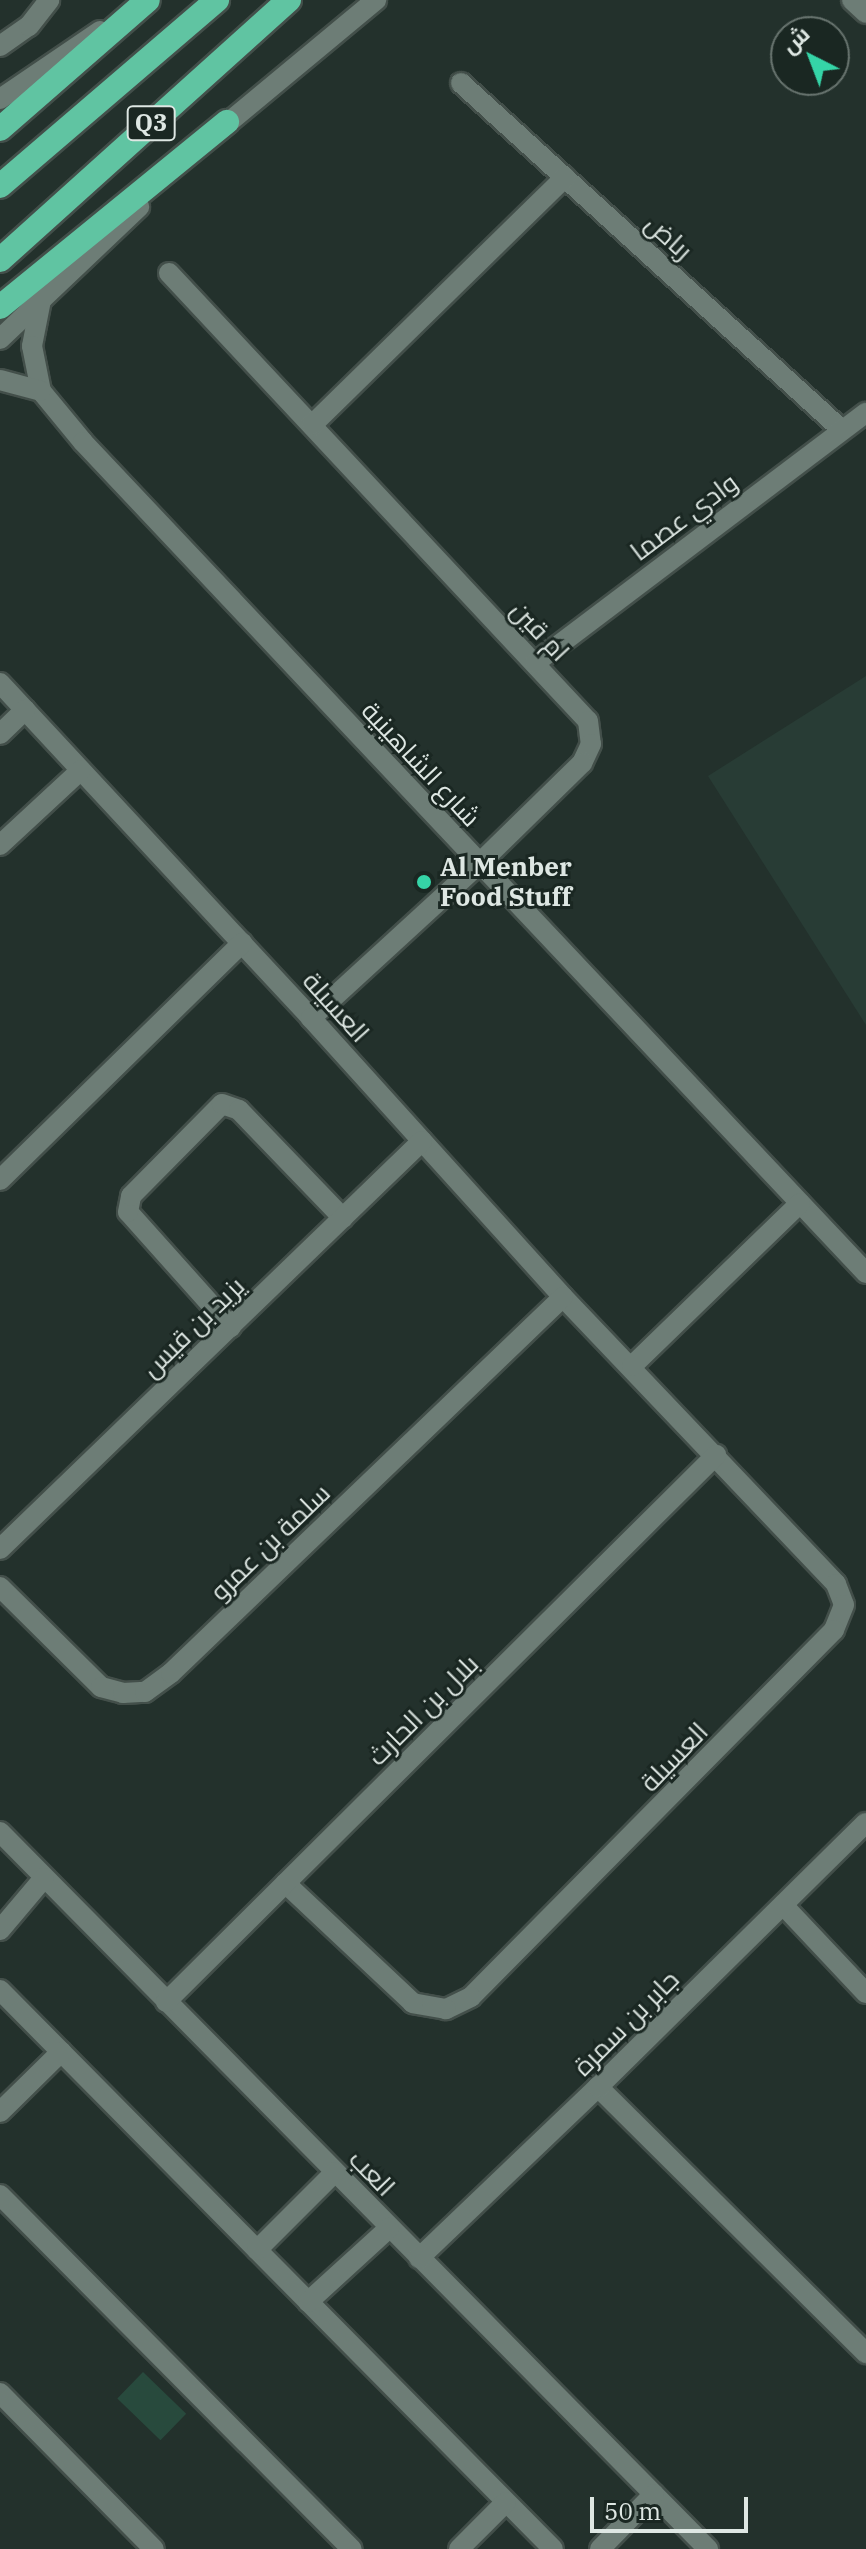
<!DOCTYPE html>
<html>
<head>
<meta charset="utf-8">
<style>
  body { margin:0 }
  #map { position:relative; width:866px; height:2549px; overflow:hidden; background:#23312c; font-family:"IBM Plex Serif",Cairo,serif }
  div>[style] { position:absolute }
  .built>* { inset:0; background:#283c35 }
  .green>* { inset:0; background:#284a3d; transform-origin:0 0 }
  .roads { filter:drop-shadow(2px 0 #434f4a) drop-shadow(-2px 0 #434f4a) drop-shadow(0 2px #434f4a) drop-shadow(0 -2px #434f4a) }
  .minor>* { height:20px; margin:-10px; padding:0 10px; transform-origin:10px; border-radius:10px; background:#6d7d76 }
  .highway>* { height:24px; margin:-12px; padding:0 12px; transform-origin:12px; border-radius:12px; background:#60c4a2 }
  .dots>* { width:22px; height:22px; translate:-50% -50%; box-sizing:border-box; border:4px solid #1a2722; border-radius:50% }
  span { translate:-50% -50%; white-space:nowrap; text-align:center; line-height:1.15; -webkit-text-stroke:6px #1a2722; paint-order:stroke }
  .shield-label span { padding:2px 6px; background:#1a2722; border:2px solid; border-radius:6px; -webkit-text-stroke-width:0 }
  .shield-label { font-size:24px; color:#dee7e3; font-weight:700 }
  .street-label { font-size:26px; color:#dee7e3 }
  .poi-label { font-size:26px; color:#dee7e3; font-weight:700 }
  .left { translate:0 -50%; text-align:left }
  .north { position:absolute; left:770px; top:16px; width:80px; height:80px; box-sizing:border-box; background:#1a2722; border:2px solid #68746f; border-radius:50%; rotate:318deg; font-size:22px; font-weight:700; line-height:32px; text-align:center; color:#dee7e3 }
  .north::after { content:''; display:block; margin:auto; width:28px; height:36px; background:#35d4a7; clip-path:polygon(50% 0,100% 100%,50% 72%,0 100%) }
  .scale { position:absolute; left:590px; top:2497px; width:158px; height:36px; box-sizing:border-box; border:4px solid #dee7e3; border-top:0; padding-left:10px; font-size:24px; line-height:28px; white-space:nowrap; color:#dee7e3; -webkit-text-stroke:6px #1a2722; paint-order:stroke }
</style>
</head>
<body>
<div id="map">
  <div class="built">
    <i style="clip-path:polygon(866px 676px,866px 1025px,708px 776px)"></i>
  </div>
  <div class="green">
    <i style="left:143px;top:2372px;width:60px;height:37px;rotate:44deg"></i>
  </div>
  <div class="roads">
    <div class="minor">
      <i style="left:852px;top:0;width:19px;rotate:43deg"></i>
      <i style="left:0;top:46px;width:35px;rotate:-35deg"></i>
      <i style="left:29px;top:26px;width:33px;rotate:-52deg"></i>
      <i style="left:461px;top:83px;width:515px;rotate:42.33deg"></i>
      <i style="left:0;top:99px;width:121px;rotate:-34.2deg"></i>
      <i style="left:217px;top:132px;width:207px;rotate:-39.7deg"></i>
      <i style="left:169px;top:273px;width:613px;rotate:46.92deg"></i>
      <i style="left:588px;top:721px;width:23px;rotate:83deg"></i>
      <i style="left:591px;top:744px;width:21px;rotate:115deg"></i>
      <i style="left:582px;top:763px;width:144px;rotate:135.6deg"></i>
      <i style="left:479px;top:864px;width:228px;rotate:137.5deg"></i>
      <i style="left:41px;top:300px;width:47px;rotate:101.1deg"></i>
      <i style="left:32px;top:346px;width:46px;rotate:78.7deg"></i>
      <i style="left:41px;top:391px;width:66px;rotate:50.5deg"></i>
      <i style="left:83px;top:442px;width:1142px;rotate:46.7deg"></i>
      <i style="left:0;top:339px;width:192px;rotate:-43.5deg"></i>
      <i style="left:0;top:380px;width:42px;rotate:15deg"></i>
      <i style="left:312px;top:425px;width:354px;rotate:-44.4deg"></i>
      <i style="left:535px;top:663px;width:415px;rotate:-37.1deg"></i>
      <i style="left:0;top:683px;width:457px;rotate:47.1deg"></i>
      <i style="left:311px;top:1018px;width:376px;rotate:47.9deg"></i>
      <i style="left:563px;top:1297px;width:396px;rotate:46.4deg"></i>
      <i style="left:836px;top:1584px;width:22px;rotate:69deg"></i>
      <i style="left:844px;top:1605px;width:27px;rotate:112deg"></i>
      <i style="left:834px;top:1630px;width:516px;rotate:134.69deg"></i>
      <i style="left:471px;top:1997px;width:28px;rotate:154deg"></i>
      <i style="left:446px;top:2009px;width:34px;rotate:-170deg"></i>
      <i style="left:413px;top:2003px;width:175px;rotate:-136.8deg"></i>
      <i style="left:0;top:734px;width:35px;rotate:-44deg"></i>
      <i style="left:0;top:845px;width:110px;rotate:-42.8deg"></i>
      <i style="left:0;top:1180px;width:339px;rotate:-44.4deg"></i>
      <i style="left:231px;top:1327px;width:154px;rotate:-131.8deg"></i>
      <i style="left:128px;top:1212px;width:16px;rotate:-79deg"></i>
      <i style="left:131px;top:1196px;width:129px;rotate:-45.3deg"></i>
      <i style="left:222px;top:1104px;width:18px;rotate:19deg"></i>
      <i style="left:239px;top:1110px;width:150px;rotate:46.1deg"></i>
      <i style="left:632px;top:1366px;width:234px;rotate:-44.1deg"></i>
      <i style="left:0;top:1549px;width:587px;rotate:-44.03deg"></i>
      <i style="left:0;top:1587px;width:142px;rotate:44.7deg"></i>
      <i style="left:101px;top:1687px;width:23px;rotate:15deg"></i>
      <i style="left:123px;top:1693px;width:22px;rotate:-3deg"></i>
      <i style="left:145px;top:1692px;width:32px;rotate:-36deg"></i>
      <i style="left:171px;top:1673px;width:543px;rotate:-43.81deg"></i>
      <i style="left:0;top:1832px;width:1008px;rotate:45.36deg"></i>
      <i style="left:783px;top:1905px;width:121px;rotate:46.7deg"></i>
      <i style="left:0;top:1930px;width:68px;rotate:-49.8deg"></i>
      <i style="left:0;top:1990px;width:786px;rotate:45.31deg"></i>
      <i style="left:166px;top:2002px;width:776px;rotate:-44.84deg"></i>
      <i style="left:598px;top:2087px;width:378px;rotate:44.8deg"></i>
      <i style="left:0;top:2112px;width:86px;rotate:-44.5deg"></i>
      <i style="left:0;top:2195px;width:499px;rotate:45.2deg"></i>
      <i style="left:257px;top:2250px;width:110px;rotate:-45deg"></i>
      <i style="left:419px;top:2258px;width:248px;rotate:-43.7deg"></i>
      <i style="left:598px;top:2087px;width:376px;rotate:-44.6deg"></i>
      <i style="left:308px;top:2302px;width:110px;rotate:-42.4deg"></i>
      <i style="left:0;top:2393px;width:219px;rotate:45.4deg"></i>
      <i style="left:459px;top:2549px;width:66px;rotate:-45deg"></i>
      <i style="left:600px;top:2549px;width:77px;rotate:-45.5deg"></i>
    </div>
    <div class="highway">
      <i style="left:0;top:129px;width:196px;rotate:-41.1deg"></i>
      <i style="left:0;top:186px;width:286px;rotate:-40.6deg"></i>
      <i style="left:0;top:260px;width:389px;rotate:-42deg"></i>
      <i style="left:0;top:307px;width:293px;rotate:-39.2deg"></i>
    </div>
  </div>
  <div class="dots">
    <i style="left:424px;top:882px;background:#35d4a7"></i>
  </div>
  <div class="shield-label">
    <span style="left:151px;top:123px">Q3</span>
  </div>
  <div class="street-label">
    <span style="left:669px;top:237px;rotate:42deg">رباض</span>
    <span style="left:684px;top:517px;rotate:-37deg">وادي عصما</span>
    <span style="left:540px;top:631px;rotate:47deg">ام قين</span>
    <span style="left:421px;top:764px;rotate:47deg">شارع الشاهينية</span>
    <span style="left:336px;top:1007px;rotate:48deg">العسيلة</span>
    <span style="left:193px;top:1327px;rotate:-44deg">يزيد بن قيس</span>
    <span style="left:270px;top:1542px;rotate:-44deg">سلمة بن عمرو</span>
    <span style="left:423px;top:1710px;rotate:-45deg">بلال بن الحارث</span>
    <span style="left:674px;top:1757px;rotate:-46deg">العسيلة</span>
    <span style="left:626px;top:2023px;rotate:-45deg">جابر بن سمرة</span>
    <span style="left:372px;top:2173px;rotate:46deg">العب</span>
  </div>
  <div class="poi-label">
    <span class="left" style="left:440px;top:882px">Al Menber<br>Food Stuff</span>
  </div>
  <div class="north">ش</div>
  <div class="scale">50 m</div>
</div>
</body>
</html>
